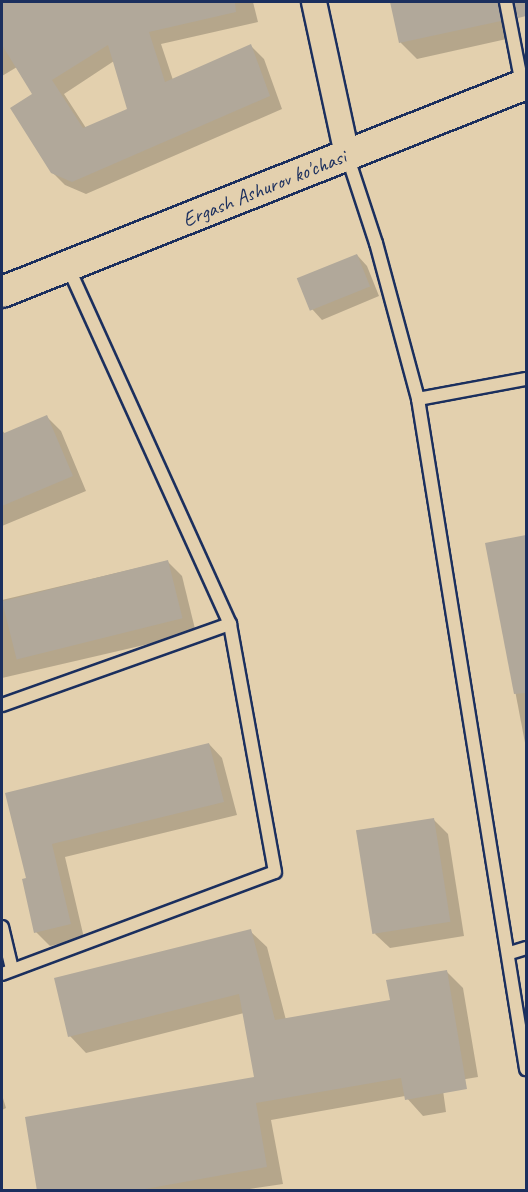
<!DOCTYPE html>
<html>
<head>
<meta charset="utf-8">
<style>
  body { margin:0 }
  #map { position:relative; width:528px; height:1192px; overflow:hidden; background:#e3d0ae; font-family:Caveat,sans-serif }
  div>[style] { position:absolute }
  .shadow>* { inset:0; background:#0003 }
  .building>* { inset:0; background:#b1a89a; transform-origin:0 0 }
  .roads { filter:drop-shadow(2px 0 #1b2f5e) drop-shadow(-2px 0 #1b2f5e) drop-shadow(0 2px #1b2f5e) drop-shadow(0 -2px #1b2f5e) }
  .service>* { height:12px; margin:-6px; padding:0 6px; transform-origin:6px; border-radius:6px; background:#e3d0ae }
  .minor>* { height:24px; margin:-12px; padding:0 12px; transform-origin:12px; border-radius:12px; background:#e3d0ae }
  .tertiary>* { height:30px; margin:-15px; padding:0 15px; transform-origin:15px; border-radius:15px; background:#e3d0ae }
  span { translate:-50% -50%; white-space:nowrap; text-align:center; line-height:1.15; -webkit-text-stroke:4.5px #e3d0ae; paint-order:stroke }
  .street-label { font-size:21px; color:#1b2f5e }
  .frame { position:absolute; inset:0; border:3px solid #1b2f5e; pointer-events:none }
</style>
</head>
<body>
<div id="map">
  <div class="shadow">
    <i style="clip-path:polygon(evenodd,2px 2px,253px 2px,258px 22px,161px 44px,173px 80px,251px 46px,264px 59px,282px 109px,86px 194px,65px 185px,52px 172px,34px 94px,17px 67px,2px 76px,2px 2px,114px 61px,129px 110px,86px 128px,64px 94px,114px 61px)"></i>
    <i style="clip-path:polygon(392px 2px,526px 2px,526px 13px,520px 9px,514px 15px,516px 37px,417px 59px,401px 43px)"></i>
    <i style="clip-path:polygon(357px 255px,367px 266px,379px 296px,322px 320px,312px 309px)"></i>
    <i style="clip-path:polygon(47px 417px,61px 431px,86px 491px,2px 526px,2px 430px,5px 434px)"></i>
    <i style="clip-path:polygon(526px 537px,526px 748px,487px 544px)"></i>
    <i style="clip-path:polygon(167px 561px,182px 576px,196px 633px,2px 678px,2px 600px)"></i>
    <i style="clip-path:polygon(209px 744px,222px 758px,237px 815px,65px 857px,84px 938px,50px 946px,36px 932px,28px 879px,7px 794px)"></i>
    <i style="clip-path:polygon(433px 819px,448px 834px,464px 936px,390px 948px,375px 934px)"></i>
    <i style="clip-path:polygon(250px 931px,267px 947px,286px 1020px,391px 1001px,446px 971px,463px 988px,478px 1077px,442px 1083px,446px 1112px,423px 1116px,405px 1096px,271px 1120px,283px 1184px,243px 1190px,39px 1190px,256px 1079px,244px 1013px,86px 1053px,70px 1036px)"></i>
    <i style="clip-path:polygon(2px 1095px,6px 1108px,2px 1110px)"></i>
  </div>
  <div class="building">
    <i style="clip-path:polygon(evenodd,2px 2px,235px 2px,236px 12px,149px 32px,165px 82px,251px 44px,270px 96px,72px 182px,51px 173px,10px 108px,32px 94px,2px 45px,2px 2px,108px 45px,127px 109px,83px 128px,52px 80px,108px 45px)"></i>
    <i style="clip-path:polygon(390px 2px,498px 2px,501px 21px,399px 43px)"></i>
    <i style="clip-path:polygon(514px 2px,526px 2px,526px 16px,518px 18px)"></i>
    <i style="left:357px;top:254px;width:35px;height:65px;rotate:68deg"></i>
    <i style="clip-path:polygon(47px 415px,73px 476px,2px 506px,2px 434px)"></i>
    <i style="clip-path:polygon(526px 535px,526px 693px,514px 694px,485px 543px)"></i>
    <i style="left:168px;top:560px;width:60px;height:171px;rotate:76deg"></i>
    <i style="clip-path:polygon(209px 743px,224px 802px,52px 844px,71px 924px,34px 933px,22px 879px,26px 878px,5px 793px)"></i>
    <i style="left:434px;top:818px;width:105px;height:79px;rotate:81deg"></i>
    <i style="clip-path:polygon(251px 929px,275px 1020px,390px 1000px,386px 980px,447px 970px,467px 1089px,405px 1100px,401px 1078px,256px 1103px,267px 1167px,134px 1191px,37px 1191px,25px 1117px,254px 1077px,239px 994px,68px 1037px,54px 978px)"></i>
  </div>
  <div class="roads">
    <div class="service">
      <i style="left:506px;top:2px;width:84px;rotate:79deg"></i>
      <i style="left:347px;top:155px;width:93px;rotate:71.8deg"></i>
      <i style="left:376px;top:243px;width:162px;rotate:74.9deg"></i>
      <i style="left:418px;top:399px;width:679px;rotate:80.84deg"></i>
      <i style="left:418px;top:399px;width:110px;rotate:-10.5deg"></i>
      <i style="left:2px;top:705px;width:242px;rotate:-19.6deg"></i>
      <i style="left:2px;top:927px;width:43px;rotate:76.6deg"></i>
      <i style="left:510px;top:953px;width:17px;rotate:-17deg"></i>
      <i style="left:2px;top:974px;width:291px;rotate:-20.5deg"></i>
      <i style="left:275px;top:872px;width:252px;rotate:-100.3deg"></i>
      <i style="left:230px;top:624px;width:392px;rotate:-114.4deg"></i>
    </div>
    <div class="minor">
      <i style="left:314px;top:2px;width:157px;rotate:77.8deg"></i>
    </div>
    <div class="tertiary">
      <i style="left:2px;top:292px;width:564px;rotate:-21.65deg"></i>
    </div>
  </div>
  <div class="street-label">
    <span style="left:264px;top:188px;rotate:-22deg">Ergash Ashurov ko'chasi</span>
  </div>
  <div class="frame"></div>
</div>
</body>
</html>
